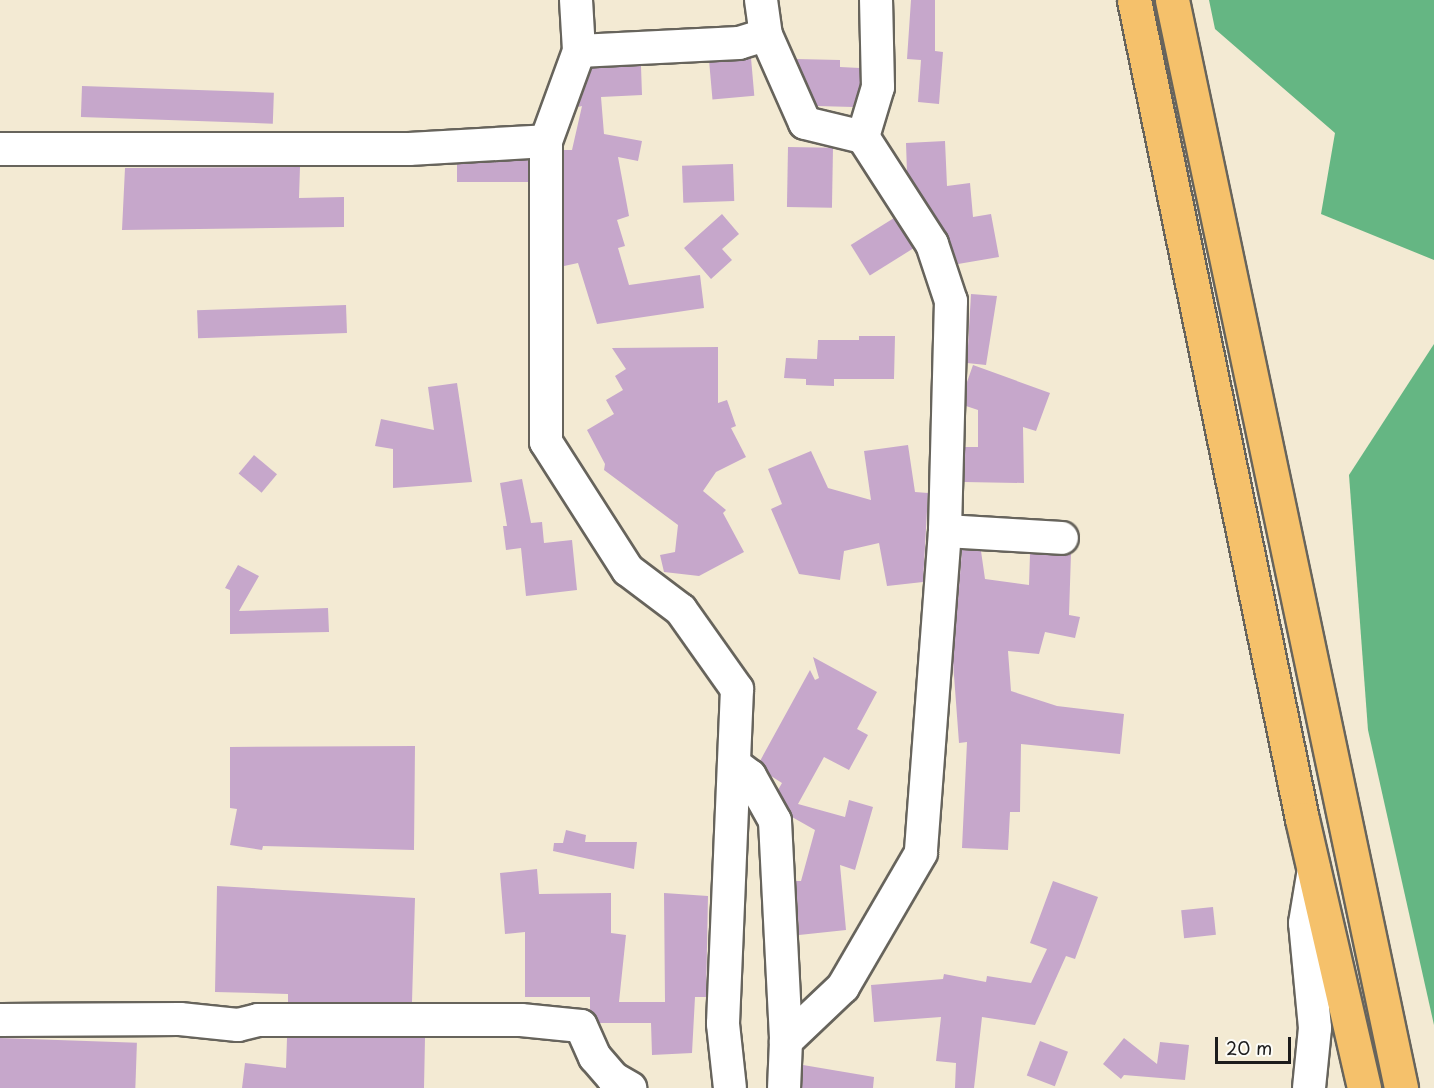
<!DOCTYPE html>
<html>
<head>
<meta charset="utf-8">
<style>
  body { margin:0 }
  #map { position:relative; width:1434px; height:1088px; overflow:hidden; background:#f3ead3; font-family:"Playpen Sans",sans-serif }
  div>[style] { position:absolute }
  .forest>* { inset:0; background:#65b683 }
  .building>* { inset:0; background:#c6a7cb; transform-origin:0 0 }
  .roads { filter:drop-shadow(2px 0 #67645c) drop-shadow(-2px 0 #67645c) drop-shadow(0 2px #67645c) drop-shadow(0 -2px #67645c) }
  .minor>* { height:32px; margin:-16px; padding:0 16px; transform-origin:16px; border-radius:16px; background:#fff }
  .highway>* { height:33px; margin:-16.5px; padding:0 16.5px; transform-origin:16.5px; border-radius:16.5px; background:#f5c16b }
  span { translate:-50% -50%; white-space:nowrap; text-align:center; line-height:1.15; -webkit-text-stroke:5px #fdfcf7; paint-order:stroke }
  .scale { position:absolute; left:1215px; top:1037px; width:76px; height:27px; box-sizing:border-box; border:3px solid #1c1c1c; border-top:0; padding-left:8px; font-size:18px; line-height:21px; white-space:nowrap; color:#1c1c1c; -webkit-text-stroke:4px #fdfcf7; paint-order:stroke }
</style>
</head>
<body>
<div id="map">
  <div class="forest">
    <i style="clip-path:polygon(1209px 0,1434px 0,1434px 260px,1321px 214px,1335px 133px,1215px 29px)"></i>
    <i style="clip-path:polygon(1434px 344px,1434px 1025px,1368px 730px,1349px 475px)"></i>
  </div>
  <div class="building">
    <i style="clip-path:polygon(911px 0,935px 0,935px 51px,943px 52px,939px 104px,918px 102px,921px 60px,907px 59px)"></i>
    <i style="left:751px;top:58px;width:38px;height:42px;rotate:85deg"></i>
    <i style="clip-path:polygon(796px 59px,840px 60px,840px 67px,860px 68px,860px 85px,853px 107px,817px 106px)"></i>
    <i style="clip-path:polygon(641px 66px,642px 95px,601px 97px,604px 134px,642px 141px,638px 161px,618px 157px,629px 216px,617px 220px,625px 246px,618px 248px,629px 285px,700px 275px,704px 308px,597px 324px,578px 263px,564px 266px,564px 150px,572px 150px,582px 106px,578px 107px,592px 68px)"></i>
    <i style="left:82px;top:86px;width:192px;height:31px;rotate:2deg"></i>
    <i style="clip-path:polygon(945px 141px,947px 186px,970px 183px,973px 217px,991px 214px,999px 257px,958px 264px,947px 234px,907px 173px,906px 143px)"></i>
    <i style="left:788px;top:147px;width:45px;height:60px;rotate:1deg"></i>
    <i style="left:528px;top:160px;width:22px;height:71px;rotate:90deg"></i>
    <i style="left:733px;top:164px;width:37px;height:51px;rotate:88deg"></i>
    <i style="clip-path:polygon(300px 167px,299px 198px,344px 197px,344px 227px,122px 230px,125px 168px)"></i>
    <i style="clip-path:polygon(722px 214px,739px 234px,722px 249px,732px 260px,711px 279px,684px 248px)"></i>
    <i style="left:894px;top:218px;width:36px;height:51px;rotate:58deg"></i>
    <i style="clip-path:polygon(971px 294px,997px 296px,986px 365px,967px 363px)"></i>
    <i style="left:346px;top:305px;width:28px;height:149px;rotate:88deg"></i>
    <i style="clip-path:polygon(859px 336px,895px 336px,894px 379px,834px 379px,834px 386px,806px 385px,806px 379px,784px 378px,786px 358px,817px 359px,818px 340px,859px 340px)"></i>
    <i style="clip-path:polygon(718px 347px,718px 403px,727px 400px,736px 426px,731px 428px,746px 457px,716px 472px,703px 491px,726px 510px,723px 513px,744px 552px,699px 576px,664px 572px,660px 555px,675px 552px,678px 525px,604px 470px,605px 464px,587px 430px,614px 414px,606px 400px,623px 390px,615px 376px,626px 369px,612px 348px)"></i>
    <i style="clip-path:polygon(973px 365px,1050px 393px,1036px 431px,1023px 427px,1024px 483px,964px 482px,965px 447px,978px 447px,978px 410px,966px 406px,967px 382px)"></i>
    <i style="clip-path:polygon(457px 383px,472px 482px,393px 488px,393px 449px,375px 446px,381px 419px,434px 430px,428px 387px)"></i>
    <i style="clip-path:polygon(908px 445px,915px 492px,928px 493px,923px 582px,887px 586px,879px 543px,844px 551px,840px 580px,799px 574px,771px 509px,782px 504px,768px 469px,811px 451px,828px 488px,871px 500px,864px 451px)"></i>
    <i style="left:254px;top:455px;width:30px;height:24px;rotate:40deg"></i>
    <i style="clip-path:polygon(522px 479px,531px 523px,542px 522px,544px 543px,572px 540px,577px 590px,526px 596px,521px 548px,506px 550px,503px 526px,507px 526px,500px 483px)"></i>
    <i style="clip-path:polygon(962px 550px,981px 551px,985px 579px,1029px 585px,1030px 554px,1071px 553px,1069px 615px,1080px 617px,1075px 638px,1045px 632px,1039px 654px,1008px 651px,1011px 691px,1057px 706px,1124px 714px,1120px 754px,1021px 744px,1020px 812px,1010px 812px,1008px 850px,962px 848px,967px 742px,959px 743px,953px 662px)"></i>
    <i style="clip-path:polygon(238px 565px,259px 576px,239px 611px,328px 608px,329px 632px,230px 634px,230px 590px,225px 588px)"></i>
    <i style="clip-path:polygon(813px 657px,877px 692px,857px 729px,868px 735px,849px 770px,824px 757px,798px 804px,845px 817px,849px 800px,873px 807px,855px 870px,840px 865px,846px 930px,799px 935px,796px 881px,801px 881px,815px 830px,792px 817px,778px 790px,782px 783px,771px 776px,760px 761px,810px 670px,815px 680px,819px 678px)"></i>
    <i style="clip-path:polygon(415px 746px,414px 850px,263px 846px,262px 850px,230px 845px,237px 809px,230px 808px,230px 747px)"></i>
    <i style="clip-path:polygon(566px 830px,586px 835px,585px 842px,637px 842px,634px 869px,553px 851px,554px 843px,563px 843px)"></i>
    <i style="clip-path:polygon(537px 869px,539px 894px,611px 893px,611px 933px,626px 935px,619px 1002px,665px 1002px,664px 893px,708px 896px,706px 997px,695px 997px,692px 1053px,652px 1055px,651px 1023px,599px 1023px,590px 1011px,590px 997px,525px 997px,525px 932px,505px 934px,500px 873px)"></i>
    <i style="clip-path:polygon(1053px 881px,1098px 897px,1075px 959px,1066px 956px,1035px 1025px,982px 1017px,974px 1088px,955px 1088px,956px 1063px,936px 1061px,941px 1017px,874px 1022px,871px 985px,943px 979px,944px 974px,986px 982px,987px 976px,1031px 983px,1047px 949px,1030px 943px)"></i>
    <i style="clip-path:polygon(217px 886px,415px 898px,412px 1002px,288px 1002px,288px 994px,215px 992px)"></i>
    <i style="left:1213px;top:907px;width:28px;height:32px;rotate:84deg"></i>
    <i style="left:0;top:1038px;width:137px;height:50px;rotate:2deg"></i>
    <i style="clip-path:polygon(287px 1038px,425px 1038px,424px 1088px,242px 1088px,245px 1063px,286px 1068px)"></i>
    <i style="clip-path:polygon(1124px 1038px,1157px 1064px,1160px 1042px,1189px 1045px,1185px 1080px,1124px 1075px,1121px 1079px,1103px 1064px)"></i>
    <i style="left:1040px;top:1041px;width:30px;height:37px;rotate:21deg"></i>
    <i style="clip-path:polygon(803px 1065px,874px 1077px,873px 1088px,802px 1088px)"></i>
  </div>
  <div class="roads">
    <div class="minor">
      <i style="left:576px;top:0;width:51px;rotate:86.6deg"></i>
      <i style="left:579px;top:51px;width:96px;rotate:110.1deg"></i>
      <i style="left:546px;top:141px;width:301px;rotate:90deg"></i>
      <i style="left:546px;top:442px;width:152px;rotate:57.4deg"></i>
      <i style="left:628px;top:570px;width:66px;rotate:37deg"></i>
      <i style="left:681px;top:610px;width:97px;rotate:54.7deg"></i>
      <i style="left:737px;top:689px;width:335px;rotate:92.4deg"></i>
      <i style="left:723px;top:1024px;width:64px;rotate:83.8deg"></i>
      <i style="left:761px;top:0;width:35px;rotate:82deg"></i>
      <i style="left:766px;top:35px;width:96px;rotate:66.1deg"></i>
      <i style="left:805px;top:123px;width:60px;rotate:13.6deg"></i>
      <i style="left:863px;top:137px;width:127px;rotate:57.2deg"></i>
      <i style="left:932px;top:244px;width:60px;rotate:71.6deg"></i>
      <i style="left:951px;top:301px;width:230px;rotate:91.5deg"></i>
      <i style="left:945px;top:531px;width:323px;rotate:94.3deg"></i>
      <i style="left:921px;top:853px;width:155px;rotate:120.2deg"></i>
      <i style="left:843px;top:987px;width:79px;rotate:136.5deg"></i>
      <i style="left:786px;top:1041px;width:47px;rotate:92.4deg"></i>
      <i style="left:579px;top:51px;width:160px;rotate:-2.9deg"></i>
      <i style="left:739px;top:43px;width:28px;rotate:-17deg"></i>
      <i style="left:863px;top:137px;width:52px;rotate:-73.3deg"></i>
      <i style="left:878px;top:87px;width:87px;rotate:-91.3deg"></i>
      <i style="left:0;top:149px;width:409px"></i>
      <i style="left:409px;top:149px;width:137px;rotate:-3.3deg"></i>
      <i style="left:945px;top:531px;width:117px;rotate:3.4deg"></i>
      <i style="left:734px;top:764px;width:20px;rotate:37deg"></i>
      <i style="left:750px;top:776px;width:51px;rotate:60.9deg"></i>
      <i style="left:775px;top:821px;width:220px;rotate:87.1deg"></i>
      <i style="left:0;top:1020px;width:180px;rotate:-0.3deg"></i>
      <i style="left:180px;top:1019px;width:58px;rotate:5.9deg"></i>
      <i style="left:238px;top:1025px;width:21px;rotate:-14deg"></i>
      <i style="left:258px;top:1020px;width:263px"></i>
      <i style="left:521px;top:1020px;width:60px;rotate:5.7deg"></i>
      <i style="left:581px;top:1026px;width:34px;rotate:66deg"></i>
      <i style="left:595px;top:1057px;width:28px;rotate:49deg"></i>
      <i style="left:613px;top:1078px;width:20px;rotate:30deg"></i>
      <i style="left:1309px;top:1088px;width:60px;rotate:-84.3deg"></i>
      <i style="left:1315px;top:1028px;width:105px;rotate:-95.4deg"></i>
      <i style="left:1305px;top:923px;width:55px;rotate:-80.5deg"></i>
    </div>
    <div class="highway">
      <i style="left:1134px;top:0;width:836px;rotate:78.41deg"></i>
      <i style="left:1302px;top:819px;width:276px;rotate:77deg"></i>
      <i style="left:1172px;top:0;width:1112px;rotate:78.11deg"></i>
    </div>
  </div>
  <div class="scale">20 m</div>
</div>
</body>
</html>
